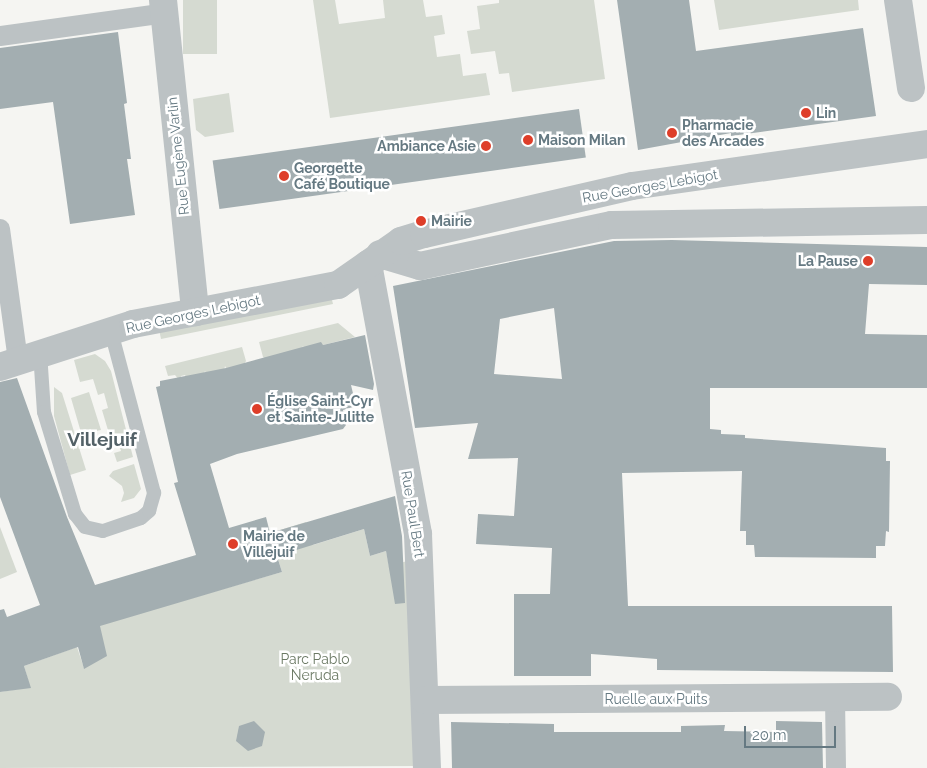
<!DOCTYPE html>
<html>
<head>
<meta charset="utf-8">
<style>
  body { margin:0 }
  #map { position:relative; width:927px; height:768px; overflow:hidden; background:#f5f5f2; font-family:Raleway,sans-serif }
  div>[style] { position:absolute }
  .green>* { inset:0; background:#d5dad1; transform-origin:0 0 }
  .building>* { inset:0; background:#a3aeb1; transform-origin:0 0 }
  .service>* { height:14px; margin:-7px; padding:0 7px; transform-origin:7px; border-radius:7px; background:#bcc2c4 }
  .pedestrian>* { height:20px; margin:-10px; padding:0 10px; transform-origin:10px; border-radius:10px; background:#bcc2c4 }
  .minor>* { height:28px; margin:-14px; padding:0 14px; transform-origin:14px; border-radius:14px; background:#bcc2c4 }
  .dots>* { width:14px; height:14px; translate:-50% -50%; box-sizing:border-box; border:2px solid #fff; border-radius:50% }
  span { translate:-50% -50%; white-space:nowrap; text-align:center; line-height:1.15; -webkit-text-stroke:5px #fff; paint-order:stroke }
  .poi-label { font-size:14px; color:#657982; font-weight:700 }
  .left { translate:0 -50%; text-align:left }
  .right { translate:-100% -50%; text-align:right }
  .street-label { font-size:14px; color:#657982 }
  .park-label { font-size:14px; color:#6b7964 }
  .district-label { font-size:19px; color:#536167; font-weight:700 }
  .scale { position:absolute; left:744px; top:726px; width:92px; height:22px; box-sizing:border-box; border:2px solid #657982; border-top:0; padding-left:6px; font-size:15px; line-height:18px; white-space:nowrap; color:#657982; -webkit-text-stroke:4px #fff; paint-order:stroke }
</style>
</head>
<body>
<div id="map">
  <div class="green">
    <i style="left:183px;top:0;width:34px;height:54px"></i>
    <i style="clip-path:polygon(313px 0,335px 0,339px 24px,385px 18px,383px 0,423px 0,426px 17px,442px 15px,445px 34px,434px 36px,437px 57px,460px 54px,463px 76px,486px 73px,490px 95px,330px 118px)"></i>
    <i style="clip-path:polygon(499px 0,594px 0,605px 79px,512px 92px,509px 73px,499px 74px,495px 51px,471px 54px,467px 31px,480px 29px,477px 6px,499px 3px)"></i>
    <i style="clip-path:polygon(714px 0,858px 0,859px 10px,719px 30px)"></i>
    <i style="clip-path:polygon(229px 93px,234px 132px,205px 137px,196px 130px,193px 99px)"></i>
    <i style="clip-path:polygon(331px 296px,333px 304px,161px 339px,159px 329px)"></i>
    <i style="clip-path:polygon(338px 323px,355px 337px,323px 345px,319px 343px,305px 350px,303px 346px,301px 351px,288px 354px,284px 352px,284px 355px,267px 360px,263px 357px,259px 342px)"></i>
    <i style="clip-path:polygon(242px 347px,246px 361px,243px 366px,227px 370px,225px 366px,224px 371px,207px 376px,205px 371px,203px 376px,187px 380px,185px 375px,181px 376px,180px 381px,175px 375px,168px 376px,165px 366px)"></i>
    <i style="clip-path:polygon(95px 354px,105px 361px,111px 371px,133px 457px,117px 462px,114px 453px,121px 451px,116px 435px,110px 437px,102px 410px,108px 408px,104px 393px,98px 395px,93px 379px,80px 382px,74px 360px)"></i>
    <i style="clip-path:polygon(54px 387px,62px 393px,86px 470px,70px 475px,54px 416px)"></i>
    <i style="clip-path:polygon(89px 392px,101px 430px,96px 431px,98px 439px,91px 441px,88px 434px,82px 436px,71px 398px)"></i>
    <i style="clip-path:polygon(134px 464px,141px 489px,134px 498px,121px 502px,124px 493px,122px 486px,109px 476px,113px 471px)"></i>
    <i style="clip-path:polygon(306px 522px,313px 545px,364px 529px,370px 556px,386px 551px,389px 566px,411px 560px,416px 766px,0 768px,0 692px,30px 687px,24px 666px,77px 647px,84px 668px,106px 655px,99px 625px,282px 572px,270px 533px)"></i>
    <i style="clip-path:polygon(0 527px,17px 572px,0 579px)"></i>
  </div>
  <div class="building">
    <i style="clip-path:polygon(617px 0,689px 0,696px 51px,863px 28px,876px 116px,731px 136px,731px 133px,638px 150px)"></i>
    <i style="clip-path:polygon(118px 32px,127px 103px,124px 104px,131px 159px,127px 159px,135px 215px,70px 224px,53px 102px,0 109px,0 48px)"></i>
    <i style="left:579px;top:109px;width:49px;height:370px;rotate:82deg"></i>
    <i style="clip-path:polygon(evenodd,672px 240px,927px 247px,927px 285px,869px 284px,865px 334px,927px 335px,927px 388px,710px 388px,710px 429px,721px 430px,721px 434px,745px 435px,745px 438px,886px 448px,886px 461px,890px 461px,889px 532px,886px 531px,885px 546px,876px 546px,876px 558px,755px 557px,754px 545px,746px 545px,746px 531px,740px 531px,742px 471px,622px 473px,628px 606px,892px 606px,893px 672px,657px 670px,657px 659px,591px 654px,591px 676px,514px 676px,514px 594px,550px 594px,552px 548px,476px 544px,478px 514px,514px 516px,518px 458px,468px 459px,478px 423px,415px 428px,393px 286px,614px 241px,672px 240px,554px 308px,562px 379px,494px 374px,500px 319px,554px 308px)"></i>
    <i style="clip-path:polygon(365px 335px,374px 384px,373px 390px,351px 385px,356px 406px,343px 410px,346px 425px,343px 429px,237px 454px,210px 464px,229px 528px,266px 517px,270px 533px,395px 496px,402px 536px,405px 603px,395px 604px,386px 551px,370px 556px,364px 529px,277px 556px,282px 572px,100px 626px,107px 656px,84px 669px,78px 647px,24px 666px,31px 688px,0 692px,0 610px,4px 609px,7px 617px,40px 605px,0 497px,0 382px,17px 378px,67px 517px,95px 585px,196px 555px,174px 483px,178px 482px,156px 387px,160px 386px,160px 381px,226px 368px,321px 342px,323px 345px)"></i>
    <i style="clip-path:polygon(254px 721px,265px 732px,262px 746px,248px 751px,236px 741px,239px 726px)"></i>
    <i style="clip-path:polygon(776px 721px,822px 722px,823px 768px,452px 768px,451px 722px,554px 724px,554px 732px,681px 732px,681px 726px,725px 725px,724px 731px,776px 732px)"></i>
  </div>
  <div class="service">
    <i style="left:40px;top:352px;width:60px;rotate:86.2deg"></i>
    <i style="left:44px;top:412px;width:107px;rotate:73.1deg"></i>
    <i style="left:75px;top:514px;width:16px;rotate:52deg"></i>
    <i style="left:85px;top:527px;width:18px;rotate:13deg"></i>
    <i style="left:103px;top:531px;width:40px;rotate:-18.9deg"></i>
    <i style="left:141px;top:518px;width:11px;rotate:-41deg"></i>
    <i style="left:149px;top:511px;width:19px;rotate:-74deg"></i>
    <i style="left:154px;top:493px;width:168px;rotate:-104.9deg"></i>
  </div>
  <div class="pedestrian">
    <i style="left:0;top:36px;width:167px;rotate:-7.9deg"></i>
    <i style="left:0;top:229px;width:125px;rotate:82.2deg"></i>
    <i style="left:835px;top:697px;width:71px;rotate:89.2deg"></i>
  </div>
  <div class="minor">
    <i style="left:163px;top:0;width:314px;rotate:84.1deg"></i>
    <i style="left:898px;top:0;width:89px;rotate:81.6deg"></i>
    <i style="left:380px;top:254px;width:42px;rotate:16.7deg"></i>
    <i style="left:420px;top:266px;width:196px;rotate:-12.1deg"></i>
    <i style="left:612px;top:225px;width:315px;rotate:-0.9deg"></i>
    <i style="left:368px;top:264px;width:275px;rotate:79.5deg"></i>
    <i style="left:418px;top:534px;width:234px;rotate:87.8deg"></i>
    <i style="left:0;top:367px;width:140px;rotate:-17.9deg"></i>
    <i style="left:133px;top:324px;width:209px;rotate:-10.8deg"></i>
    <i style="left:338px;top:285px;width:77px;rotate:-34.9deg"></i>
    <i style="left:401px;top:241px;width:24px;rotate:-17deg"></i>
    <i style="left:424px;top:234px;width:213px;rotate:-13deg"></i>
    <i style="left:632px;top:186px;width:298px;rotate:-8.1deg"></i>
    <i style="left:425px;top:700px;width:463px;rotate:-0.4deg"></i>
  </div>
  <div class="dots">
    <i style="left:806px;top:113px;background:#de3e29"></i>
    <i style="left:672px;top:133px;background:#de3e29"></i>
    <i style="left:528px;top:140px;background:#de3e29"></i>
    <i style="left:486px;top:146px;background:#de3e29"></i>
    <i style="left:284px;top:176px;background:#de3e29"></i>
    <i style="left:421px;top:221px;background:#de3e29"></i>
    <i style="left:868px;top:261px;background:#de3e29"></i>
    <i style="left:257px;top:409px;background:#de3e29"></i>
    <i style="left:233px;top:544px;background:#de3e29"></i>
  </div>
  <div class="poi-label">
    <span class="left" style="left:816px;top:113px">Lin</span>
    <span class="left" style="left:682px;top:133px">Pharmacie<br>des Arcades</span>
    <span class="left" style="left:538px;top:140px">Maison Milan</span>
    <span class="right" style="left:476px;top:146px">Ambiance Asie</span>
    <span class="left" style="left:294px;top:176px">Georgette<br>Café Boutique</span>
    <span class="left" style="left:431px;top:221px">Mairie</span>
    <span class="right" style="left:858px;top:261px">La Pause</span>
    <span class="left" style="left:267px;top:409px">Église Saint-Cyr<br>et Sainte-Julitte</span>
    <span class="left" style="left:243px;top:544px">Mairie de<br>Villejuif</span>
  </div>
  <div class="street-label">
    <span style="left:178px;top:156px;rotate:-96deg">Rue Eugène Varlin</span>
    <span style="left:650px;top:186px;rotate:-10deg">Rue Georges Lebigot</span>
    <span style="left:193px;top:314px;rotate:-12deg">Rue Georges Lebigot</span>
    <span style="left:413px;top:514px;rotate:81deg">Rue Paul Bert</span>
    <span style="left:656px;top:699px">Ruelle aux Puits</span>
  </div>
  <div class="park-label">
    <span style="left:315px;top:667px">Parc Pablo<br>Neruda</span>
  </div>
  <div class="district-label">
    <span style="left:102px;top:440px">Villejuif</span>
  </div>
  <div class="scale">20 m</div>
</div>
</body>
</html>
